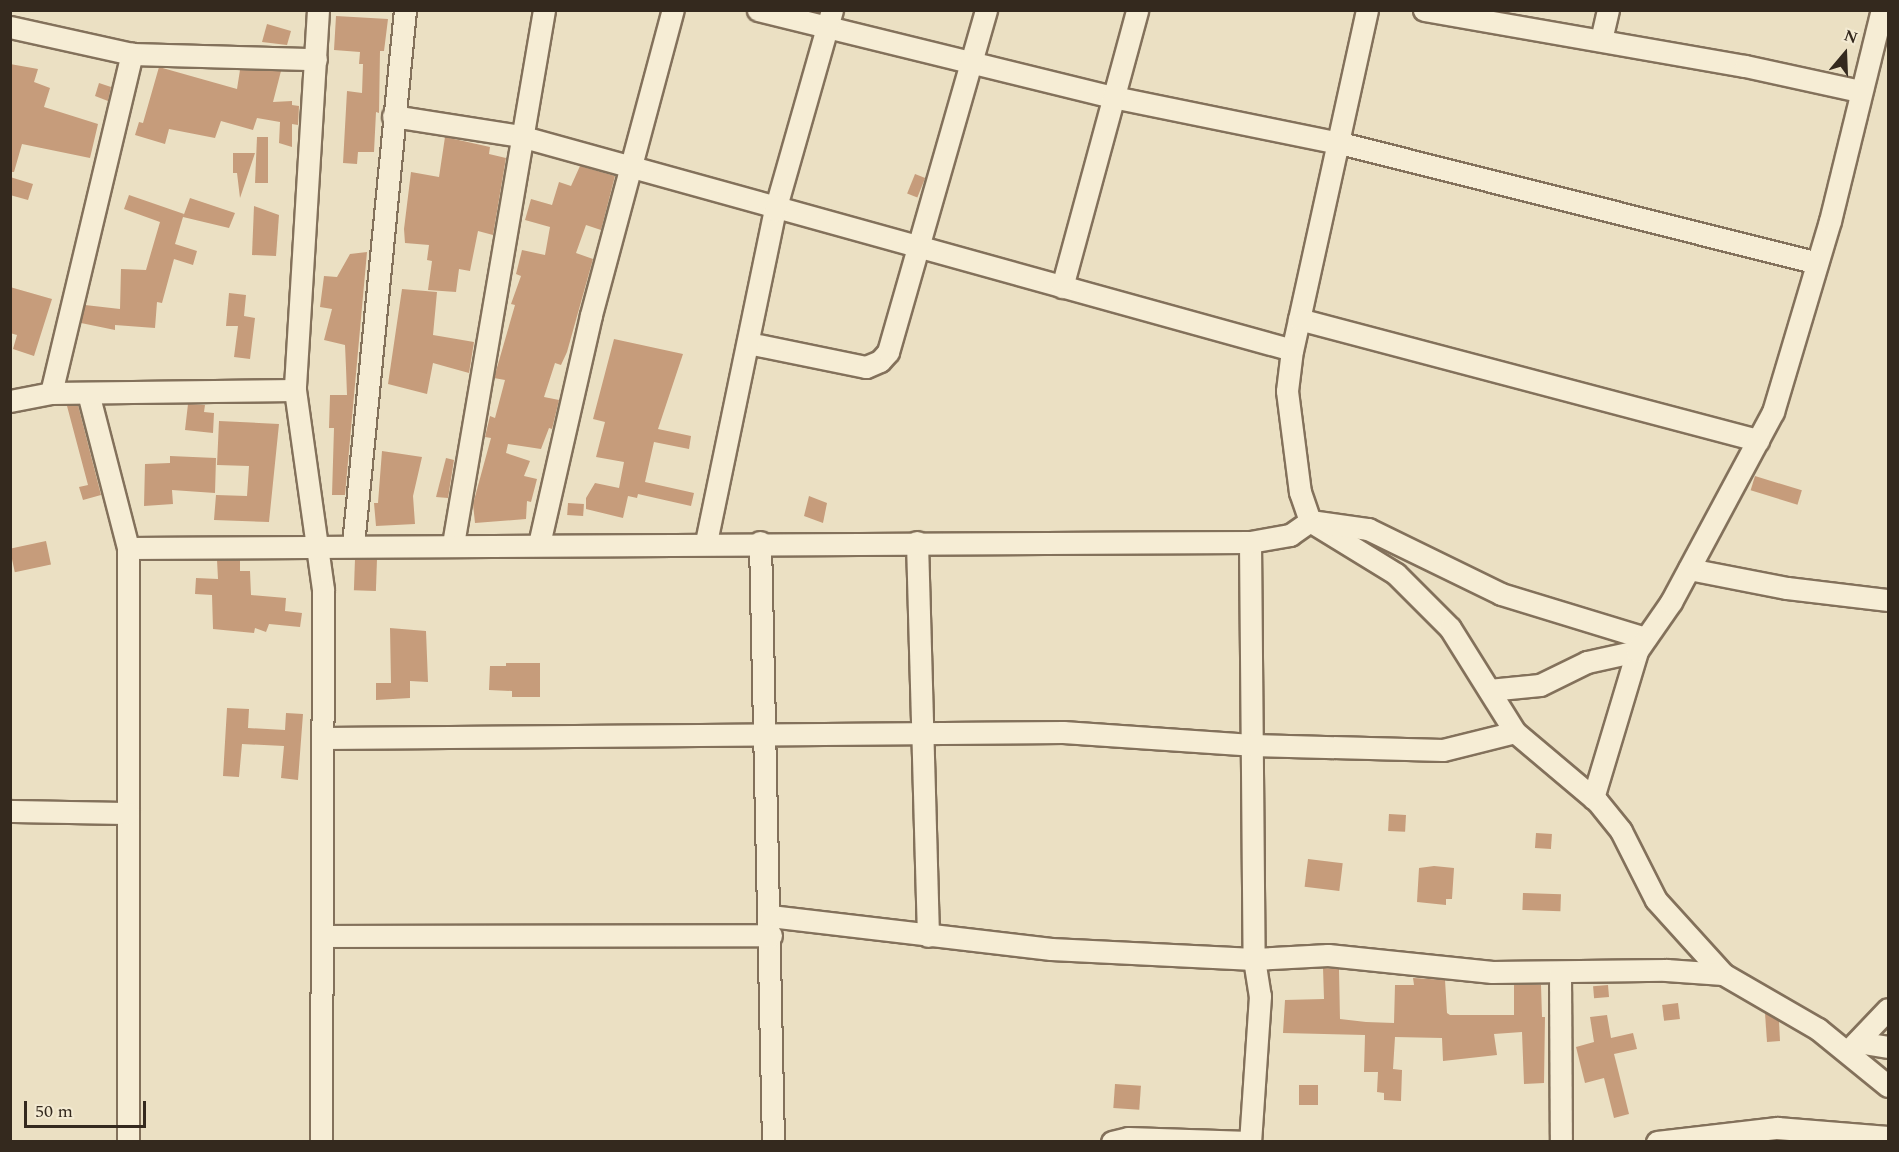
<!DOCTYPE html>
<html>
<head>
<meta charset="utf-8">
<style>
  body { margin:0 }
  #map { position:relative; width:1899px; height:1152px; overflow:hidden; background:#ebe0c3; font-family:Spectral,serif }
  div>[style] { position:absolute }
  .building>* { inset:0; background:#c69c7b; transform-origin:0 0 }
  .roads { filter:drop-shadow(2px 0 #83715b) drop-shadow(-2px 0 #83715b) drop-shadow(0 2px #83715b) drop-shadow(0 -2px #83715b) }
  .minor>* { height:21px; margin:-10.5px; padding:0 10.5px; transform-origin:10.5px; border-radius:10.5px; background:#f6edd5 }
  span { translate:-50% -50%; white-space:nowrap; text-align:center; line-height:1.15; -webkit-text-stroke:5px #f3ead2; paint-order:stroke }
  .frame { position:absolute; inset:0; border:12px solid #34291e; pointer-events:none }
  .north { position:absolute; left:1815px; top:24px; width:60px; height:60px; -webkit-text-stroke:4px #f3ead2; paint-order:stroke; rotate:19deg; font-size:16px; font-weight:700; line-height:24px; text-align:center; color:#34291e }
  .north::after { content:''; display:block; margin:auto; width:21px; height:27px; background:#34291e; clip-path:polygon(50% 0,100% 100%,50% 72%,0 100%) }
  .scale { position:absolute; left:24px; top:1101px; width:122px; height:27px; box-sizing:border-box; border:3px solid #34291e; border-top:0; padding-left:8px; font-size:18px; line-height:21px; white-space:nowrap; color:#34291e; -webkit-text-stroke:4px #f3ead2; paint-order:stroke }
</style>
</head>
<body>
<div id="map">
  <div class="building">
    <i style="clip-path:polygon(336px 16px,388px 19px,384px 51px,380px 51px,379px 113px,376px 112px,374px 152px,358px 152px,357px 164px,343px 163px,347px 91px,362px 93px,363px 64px,359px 64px,360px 52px,334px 50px)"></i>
    <i style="clip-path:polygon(267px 24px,291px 31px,287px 45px,262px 42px)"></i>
    <i style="clip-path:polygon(10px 64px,38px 69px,34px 82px,50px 88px,44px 107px,98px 124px,90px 158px,22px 144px,14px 172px,10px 172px)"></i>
    <i style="clip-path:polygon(159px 67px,237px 89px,240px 70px,281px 71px,273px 102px,292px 101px,292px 105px,299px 106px,298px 125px,292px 124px,292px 147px,279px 143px,280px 122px,257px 118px,253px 130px,221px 121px,215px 138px,169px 129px,165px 144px,135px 135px,139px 122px,143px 123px)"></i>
    <i style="clip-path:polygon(99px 83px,111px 87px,108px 101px,95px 96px)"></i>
    <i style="clip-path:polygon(257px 137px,268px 137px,268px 183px,255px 183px)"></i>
    <i style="clip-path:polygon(445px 137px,490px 147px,489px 154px,506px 158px,493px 235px,478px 231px,470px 271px,459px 269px,456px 292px,428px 290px,432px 261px,427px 260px,429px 245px,405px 243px,404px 229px,411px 172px,439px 177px)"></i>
    <i style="clip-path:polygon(233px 153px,255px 153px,240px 198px,237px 173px,233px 173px)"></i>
    <i style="clip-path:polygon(580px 166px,615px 176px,601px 230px,586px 225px,576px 253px,593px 259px,567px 352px,561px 365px,555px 363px,544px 397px,559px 400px,552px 429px,549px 428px,541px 449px,508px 444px,506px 453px,530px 461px,524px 476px,537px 479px,531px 502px,527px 501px,526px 519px,475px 523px,473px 504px,491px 438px,485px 437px,490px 416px,495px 418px,505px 380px,494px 378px,515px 305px,511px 304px,521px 276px,516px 274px,522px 250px,545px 255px,550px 227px,525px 220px,531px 199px,552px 205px,559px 182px,571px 186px)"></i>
    <i style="left:915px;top:174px;width:11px;height:21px;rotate:22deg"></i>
    <i style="clip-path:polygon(10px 177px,33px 184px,28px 200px,10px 195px)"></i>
    <i style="clip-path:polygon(129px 195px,184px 214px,183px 217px,190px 198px,235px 213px,229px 228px,183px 217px,175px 244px,197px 251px,193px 265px,174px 259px,162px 303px,157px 302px,155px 328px,115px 325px,115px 330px,81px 323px,85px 305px,120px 309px,121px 269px,146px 270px,160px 222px,124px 209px)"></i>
    <i style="clip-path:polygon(254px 206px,279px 215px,276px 256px,252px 255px)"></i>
    <i style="clip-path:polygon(367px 252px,345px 495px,332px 495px,334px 428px,329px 428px,330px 395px,347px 395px,346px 368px,345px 345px,324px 340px,332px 309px,320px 307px,324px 276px,337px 277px,350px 254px)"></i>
    <i style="clip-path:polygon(10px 287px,52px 299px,34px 356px,13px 349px,17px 335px,10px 333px)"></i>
    <i style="clip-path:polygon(402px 289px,437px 292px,433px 335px,474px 342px,469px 373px,433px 363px,427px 394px,388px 384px)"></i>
    <i style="clip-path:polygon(229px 293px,246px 295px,244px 316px,255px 318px,250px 359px,234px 357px,238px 326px,226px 326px)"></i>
    <i style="clip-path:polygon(614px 339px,683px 354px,658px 429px,691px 436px,689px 449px,654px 442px,645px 482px,694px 493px,691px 506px,638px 494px,637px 498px,628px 496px,623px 518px,586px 509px,586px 498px,595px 483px,619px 488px,624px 462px,596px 457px,605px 422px,593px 419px)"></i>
    <i style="clip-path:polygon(188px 404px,205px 405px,204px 412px,214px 413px,213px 433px,185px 430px)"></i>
    <i style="clip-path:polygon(78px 405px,101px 495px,83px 500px,79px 487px,88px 485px,67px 406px)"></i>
    <i style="clip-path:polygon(219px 421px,279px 424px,269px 522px,214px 520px,216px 495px,247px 496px,249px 466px,217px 465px)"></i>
    <i style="clip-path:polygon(382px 451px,422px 457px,413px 496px,415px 524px,376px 526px,374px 503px,378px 503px)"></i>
    <i style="clip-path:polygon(170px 456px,216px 458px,215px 493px,172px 490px,173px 504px,144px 506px,145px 464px,170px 463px)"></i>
    <i style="clip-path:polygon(446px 458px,454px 460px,448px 498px,436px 497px)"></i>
    <i style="left:1755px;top:476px;width:49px;height:15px;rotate:17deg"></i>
    <i style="clip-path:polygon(809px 496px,827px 503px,823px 523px,804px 516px)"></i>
    <i style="left:568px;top:503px;width:16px;height:12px;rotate:4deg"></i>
    <i style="left:46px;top:541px;width:24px;height:37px;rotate:78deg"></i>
    <i style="left:377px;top:559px;width:32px;height:22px;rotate:92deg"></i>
    <i style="clip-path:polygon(217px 560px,240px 560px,240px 571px,250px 571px,251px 595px,286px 598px,285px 611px,302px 613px,300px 627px,269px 624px,266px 632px,255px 628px,254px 633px,213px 629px,212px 595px,195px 594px,196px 578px,218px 579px)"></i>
    <i style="clip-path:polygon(390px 628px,426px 631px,428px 682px,410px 681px,410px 698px,376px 700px,376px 683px,391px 683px)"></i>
    <i style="clip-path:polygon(506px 663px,540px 663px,540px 697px,512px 697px,512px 691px,489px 690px,490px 666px,506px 666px)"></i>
    <i style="clip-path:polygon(227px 708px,249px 709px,248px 728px,285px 730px,286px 713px,303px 714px,298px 780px,281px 778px,284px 746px,242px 744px,239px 777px,223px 776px)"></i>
    <i style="left:1389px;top:814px;width:17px;height:17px;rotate:3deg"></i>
    <i style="left:1536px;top:833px;width:16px;height:15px;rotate:4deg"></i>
    <i style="left:1308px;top:859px;width:35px;height:28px;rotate:7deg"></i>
    <i style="clip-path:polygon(1434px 866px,1454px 868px,1452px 899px,1446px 899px,1446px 905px,1417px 902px,1419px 868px)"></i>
    <i style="left:1523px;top:893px;width:38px;height:17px;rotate:2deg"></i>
    <i style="clip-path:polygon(1323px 968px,1339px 969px,1340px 1019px,1366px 1022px,1394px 1023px,1395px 985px,1414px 985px,1413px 978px,1445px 980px,1447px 1013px,1450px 1015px,1514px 1015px,1514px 985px,1541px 985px,1542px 1017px,1545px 1017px,1544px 1083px,1524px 1084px,1522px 1032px,1494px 1034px,1497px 1055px,1443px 1061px,1442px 1038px,1395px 1037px,1393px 1069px,1402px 1070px,1401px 1101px,1384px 1100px,1384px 1093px,1377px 1092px,1378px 1072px,1364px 1072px,1365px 1035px,1283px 1033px,1285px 1000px,1324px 999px)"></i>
    <i style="left:1608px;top:985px;width:12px;height:15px;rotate:85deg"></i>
    <i style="left:1678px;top:1003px;width:16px;height:16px;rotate:83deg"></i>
    <i style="clip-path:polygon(1765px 1013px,1779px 1021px,1780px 1041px,1767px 1042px)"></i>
    <i style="clip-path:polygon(1607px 1015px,1611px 1038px,1633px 1033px,1637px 1049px,1614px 1054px,1629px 1114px,1614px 1118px,1604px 1078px,1585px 1083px,1576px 1047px,1594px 1042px,1590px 1017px)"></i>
    <i style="left:1115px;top:1084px;width:26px;height:24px;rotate:4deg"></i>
    <i style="left:1299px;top:1085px;width:19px;height:20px"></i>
  </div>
  <div class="roads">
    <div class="minor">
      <i style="left:318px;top:10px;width:381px;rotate:93.5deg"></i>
      <i style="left:295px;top:390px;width:202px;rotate:82deg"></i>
      <i style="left:323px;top:590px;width:552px;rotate:90.21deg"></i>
      <i style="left:758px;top:10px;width:366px;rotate:13.8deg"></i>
      <i style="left:1113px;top:97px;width:232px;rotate:11.5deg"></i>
      <i style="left:1340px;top:143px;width:492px;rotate:14.1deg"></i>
      <i style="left:1367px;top:10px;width:348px;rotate:102.4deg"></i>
      <i style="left:1292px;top:350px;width:41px;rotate:97deg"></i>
      <i style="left:1287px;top:391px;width:102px;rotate:82.7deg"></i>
      <i style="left:1300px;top:492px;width:31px;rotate:71deg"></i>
      <i style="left:1310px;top:521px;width:101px;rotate:31.6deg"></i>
      <i style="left:1396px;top:574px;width:76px;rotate:45deg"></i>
      <i style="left:1450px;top:628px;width:123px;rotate:58deg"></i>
      <i style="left:1515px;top:732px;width:107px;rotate:40.1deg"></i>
      <i style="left:1597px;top:801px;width:38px;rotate:51deg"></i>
      <i style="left:1621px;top:831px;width:77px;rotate:63.1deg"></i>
      <i style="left:1656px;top:900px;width:100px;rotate:47.8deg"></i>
      <i style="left:1723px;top:974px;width:110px;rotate:30.1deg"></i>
      <i style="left:1818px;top:1029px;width:90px;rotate:39.2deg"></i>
      <i style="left:1424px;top:10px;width:326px;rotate:9.9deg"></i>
      <i style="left:1745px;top:66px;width:118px;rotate:12.3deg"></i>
      <i style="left:10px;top:27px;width:125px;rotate:12.5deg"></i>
      <i style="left:132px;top:54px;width:184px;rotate:1.6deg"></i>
      <i style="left:1601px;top:40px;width:31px;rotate:-77deg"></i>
      <i style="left:393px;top:116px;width:129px;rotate:8.9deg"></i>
      <i style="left:520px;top:136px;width:801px;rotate:15.49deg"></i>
      <i style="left:1062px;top:287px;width:287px;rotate:-74.8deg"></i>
      <i style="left:1299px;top:319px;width:475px;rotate:14.8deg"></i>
      <i style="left:748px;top:343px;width:120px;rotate:11.5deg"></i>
      <i style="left:866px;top:367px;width:15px;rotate:-23deg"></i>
      <i style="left:880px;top:361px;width:12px;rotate:-48deg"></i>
      <i style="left:888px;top:352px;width:356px;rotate:-74deg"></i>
      <i style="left:51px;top:393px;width:349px;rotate:-76.6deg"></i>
      <i style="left:88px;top:393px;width:160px;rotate:75.5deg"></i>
      <i style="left:128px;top:548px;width:594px;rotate:90deg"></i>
      <i style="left:10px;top:401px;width:42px;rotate:-11deg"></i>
      <i style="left:51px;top:393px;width:244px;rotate:-0.7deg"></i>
      <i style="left:706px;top:542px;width:339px;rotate:-78.3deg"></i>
      <i style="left:775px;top:210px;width:208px;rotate:-74.1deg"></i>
      <i style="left:760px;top:542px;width:600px;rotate:88.76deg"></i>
      <i style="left:917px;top:542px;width:394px;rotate:88.4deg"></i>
      <i style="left:1250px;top:542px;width:417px;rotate:89.5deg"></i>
      <i style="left:1254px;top:959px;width:37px;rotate:81deg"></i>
      <i style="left:1260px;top:996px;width:146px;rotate:93.9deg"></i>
      <i style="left:453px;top:544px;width:542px;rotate:-80.33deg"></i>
      <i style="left:539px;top:544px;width:235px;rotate:-77.2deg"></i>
      <i style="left:591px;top:315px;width:316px;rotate:-75deg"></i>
      <i style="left:353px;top:545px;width:538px;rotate:-84.45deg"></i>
      <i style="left:128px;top:548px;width:1122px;rotate:-0.31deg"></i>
      <i style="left:1250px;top:542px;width:41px;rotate:-9.9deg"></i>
      <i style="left:1290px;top:535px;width:24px;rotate:-35deg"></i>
      <i style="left:1310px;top:521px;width:59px;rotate:7.9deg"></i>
      <i style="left:1368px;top:529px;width:148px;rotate:26deg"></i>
      <i style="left:1501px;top:594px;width:151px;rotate:17deg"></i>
      <i style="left:1689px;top:569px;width:100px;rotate:11deg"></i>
      <i style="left:1787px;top:588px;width:102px;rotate:6.8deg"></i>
      <i style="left:1489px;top:690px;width:51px;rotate:-5.6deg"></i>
      <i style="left:1540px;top:685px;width:52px;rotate:-26.1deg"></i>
      <i style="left:1587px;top:662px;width:51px;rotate:-12.4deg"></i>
      <i style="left:324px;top:738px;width:739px;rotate:-0.47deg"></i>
      <i style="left:1063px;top:732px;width:189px;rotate:3.9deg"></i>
      <i style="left:1252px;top:745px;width:191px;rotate:1.5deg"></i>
      <i style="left:1443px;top:750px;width:74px;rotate:-14deg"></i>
      <i style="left:1593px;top:798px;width:153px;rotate:-73.3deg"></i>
      <i style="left:1637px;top:651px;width:60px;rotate:-55.2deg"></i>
      <i style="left:1671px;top:602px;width:216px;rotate:-61.8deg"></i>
      <i style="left:1773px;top:412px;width:199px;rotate:-73.4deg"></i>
      <i style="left:1830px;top:221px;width:217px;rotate:-76.2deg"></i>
      <i style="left:10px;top:811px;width:118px;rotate:1deg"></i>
      <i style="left:770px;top:916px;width:283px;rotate:6.7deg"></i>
      <i style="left:1051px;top:949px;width:203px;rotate:2.8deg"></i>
      <i style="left:1254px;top:959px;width:74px;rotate:-3.1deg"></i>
      <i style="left:1328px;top:955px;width:165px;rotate:5.9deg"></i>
      <i style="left:1492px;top:972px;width:174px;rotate:-0.7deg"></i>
      <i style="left:1666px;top:970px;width:57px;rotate:4deg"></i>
      <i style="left:322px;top:936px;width:449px;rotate:-0.1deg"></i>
      <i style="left:1560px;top:972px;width:170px;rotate:89.7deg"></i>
      <i style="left:1857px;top:1042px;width:31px;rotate:9deg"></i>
      <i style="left:1847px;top:1052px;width:59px;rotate:-46.4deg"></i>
      <i style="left:1112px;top:1142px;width:16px;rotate:-14deg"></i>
      <i style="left:1128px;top:1138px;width:121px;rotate:1.9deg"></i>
      <i style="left:1657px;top:1142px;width:121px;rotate:-6.7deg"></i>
      <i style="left:1777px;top:1128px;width:111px;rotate:4.6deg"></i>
    </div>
  </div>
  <div class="frame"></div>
  <div class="north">N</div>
  <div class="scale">50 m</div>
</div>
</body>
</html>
